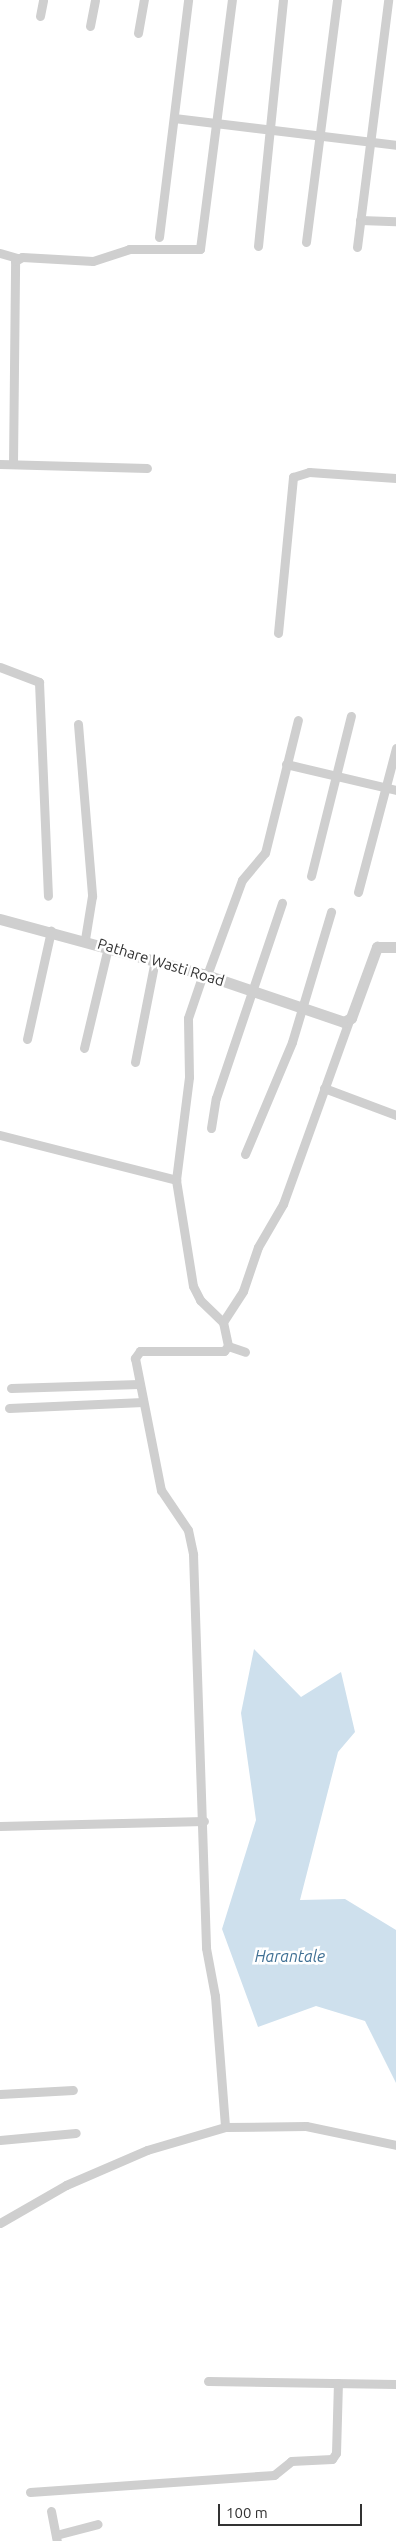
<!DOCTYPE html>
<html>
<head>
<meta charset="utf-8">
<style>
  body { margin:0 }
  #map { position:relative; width:396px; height:2541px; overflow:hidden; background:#fff; font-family:Ubuntu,sans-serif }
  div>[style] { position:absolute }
  .water>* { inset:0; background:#cee0ed }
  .minor>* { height:9px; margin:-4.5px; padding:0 4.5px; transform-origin:4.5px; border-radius:4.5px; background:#cfcfcf }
  .tertiary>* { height:11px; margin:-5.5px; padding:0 5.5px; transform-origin:5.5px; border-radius:5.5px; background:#cfcfcf }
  span { translate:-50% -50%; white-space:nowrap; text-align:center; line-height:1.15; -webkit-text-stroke:5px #fff; paint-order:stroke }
  .street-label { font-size:15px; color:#323232 }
  .water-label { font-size:16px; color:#407094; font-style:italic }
  .scale { position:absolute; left:218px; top:2504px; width:144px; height:22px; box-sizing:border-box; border:2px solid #323232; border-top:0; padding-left:6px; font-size:15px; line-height:18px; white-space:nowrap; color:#323232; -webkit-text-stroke:4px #fff; paint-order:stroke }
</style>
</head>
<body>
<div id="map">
  <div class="water">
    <i style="clip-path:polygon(254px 1649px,301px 1697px,341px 1672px,355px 1732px,338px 1752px,300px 1900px,345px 1899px,396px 1930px,396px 2083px,365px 2021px,316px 2006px,258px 2027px,222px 1929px,256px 1820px,241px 1713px)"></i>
  </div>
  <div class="minor">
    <i style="left:40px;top:16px;width:16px;rotate:-79deg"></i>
    <i style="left:90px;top:26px;width:26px;rotate:-79deg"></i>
    <i style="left:138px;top:33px;width:34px;rotate:-80deg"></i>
    <i style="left:174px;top:118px;width:224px;rotate:6.9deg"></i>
    <i style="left:360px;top:220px;width:36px;rotate:2deg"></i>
    <i style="left:159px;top:237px;width:239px;rotate:-83deg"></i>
    <i style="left:306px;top:242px;width:244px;rotate:-82.7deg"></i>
    <i style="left:258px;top:246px;width:247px;rotate:-84.2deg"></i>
    <i style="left:357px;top:247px;width:249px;rotate:-82.8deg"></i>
    <i style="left:0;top:253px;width:18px;rotate:16deg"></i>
    <i style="left:0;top:464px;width:147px;rotate:1.6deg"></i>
    <i style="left:13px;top:464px;width:203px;rotate:-89.4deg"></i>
    <i style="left:15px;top:261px;width:8px;rotate:-30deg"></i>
    <i style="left:22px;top:257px;width:71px;rotate:3.2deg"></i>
    <i style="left:93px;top:261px;width:38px;rotate:-18deg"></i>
    <i style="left:129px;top:249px;width:71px"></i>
    <i style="left:200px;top:249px;width:251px;rotate:-82.7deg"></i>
    <i style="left:278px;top:633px;width:157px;rotate:-84.5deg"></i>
    <i style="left:293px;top:477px;width:17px;rotate:-17deg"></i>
    <i style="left:309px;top:472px;width:87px;rotate:3.9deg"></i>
    <i style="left:0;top:667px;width:42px;rotate:21deg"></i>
    <i style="left:39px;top:682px;width:214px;rotate:87.6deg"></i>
    <i style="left:78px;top:724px;width:173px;rotate:85.3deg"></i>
    <i style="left:92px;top:896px;width:44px;rotate:99.2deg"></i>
    <i style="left:286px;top:764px;width:113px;rotate:13.3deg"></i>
    <i style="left:311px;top:876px;width:165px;rotate:-76deg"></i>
    <i style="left:358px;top:892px;width:149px;rotate:-75.2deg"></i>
    <i style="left:207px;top:975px;width:101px;rotate:-69.8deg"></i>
    <i style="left:242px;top:880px;width:35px;rotate:-50deg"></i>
    <i style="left:265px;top:853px;width:137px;rotate:-76.1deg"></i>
    <i style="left:27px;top:1039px;width:111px;rotate:-77.5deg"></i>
    <i style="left:84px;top:1048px;width:104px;rotate:-76.6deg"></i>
    <i style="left:135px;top:1062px;width:104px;rotate:-78.9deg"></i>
    <i style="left:324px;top:1088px;width:77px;rotate:20.6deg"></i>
    <i style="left:211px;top:1128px;width:30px;rotate:-81deg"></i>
    <i style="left:216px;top:1098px;width:206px;rotate:-71.3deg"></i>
    <i style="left:0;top:1135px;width:182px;rotate:14.3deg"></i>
    <i style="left:176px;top:1180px;width:107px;rotate:80.9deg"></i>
    <i style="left:193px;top:1286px;width:16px;rotate:63deg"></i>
    <i style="left:200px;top:1300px;width:32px;rotate:44deg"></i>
    <i style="left:223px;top:1322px;width:25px;rotate:78deg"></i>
    <i style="left:228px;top:1346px;width:6px;rotate:129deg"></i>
    <i style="left:224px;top:1351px;width:84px;rotate:180deg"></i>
    <i style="left:140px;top:1351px;width:9px;rotate:126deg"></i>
    <i style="left:135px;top:1358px;width:135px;rotate:78.9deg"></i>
    <i style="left:161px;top:1490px;width:48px;rotate:56deg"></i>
    <i style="left:188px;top:1530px;width:25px;rotate:78deg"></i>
    <i style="left:193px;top:1554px;width:394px;rotate:88.1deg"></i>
    <i style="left:206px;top:1948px;width:49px;rotate:79.4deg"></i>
    <i style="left:215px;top:1996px;width:131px;rotate:85.6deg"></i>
    <i style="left:245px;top:1154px;width:121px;rotate:-67.2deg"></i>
    <i style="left:292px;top:1042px;width:136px;rotate:-73.3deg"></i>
    <i style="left:176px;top:1180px;width:104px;rotate:-82.8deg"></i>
    <i style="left:189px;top:1077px;width:59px;rotate:-91deg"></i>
    <i style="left:188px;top:1018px;width:46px;rotate:-71.2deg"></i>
    <i style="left:223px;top:1322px;width:37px;rotate:-57deg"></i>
    <i style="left:243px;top:1291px;width:46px;rotate:-71.2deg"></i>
    <i style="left:258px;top:1247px;width:50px;rotate:-59.8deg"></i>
    <i style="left:283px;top:1204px;width:195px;rotate:-70.2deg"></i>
    <i style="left:228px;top:1346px;width:18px;rotate:19deg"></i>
    <i style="left:11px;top:1388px;width:128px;rotate:-1.8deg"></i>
    <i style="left:9px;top:1408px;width:134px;rotate:-2.6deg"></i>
    <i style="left:0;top:1826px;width:204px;rotate:-1.4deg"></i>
    <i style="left:0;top:2094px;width:73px;rotate:-3.1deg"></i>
    <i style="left:0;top:2140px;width:76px;rotate:-5.3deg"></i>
    <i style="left:0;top:2223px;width:76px;rotate:-29.9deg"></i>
    <i style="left:66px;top:2185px;width:88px;rotate:-23.4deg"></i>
    <i style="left:147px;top:2150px;width:81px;rotate:-16.4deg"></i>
    <i style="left:225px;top:2127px;width:81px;rotate:-0.7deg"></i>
    <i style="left:306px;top:2126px;width:92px;rotate:11.9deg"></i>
    <i style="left:208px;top:2381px;width:188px;rotate:0.9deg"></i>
    <i style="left:30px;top:2492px;width:245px;rotate:-4deg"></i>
    <i style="left:274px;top:2475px;width:22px;rotate:-39deg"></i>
    <i style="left:291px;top:2461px;width:41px;rotate:-2.8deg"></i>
    <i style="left:332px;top:2459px;width:7px;rotate:-56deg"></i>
    <i style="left:336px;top:2453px;width:70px;rotate:-88.4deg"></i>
    <i style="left:51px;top:2511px;width:31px;rotate:79deg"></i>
    <i style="left:56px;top:2535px;width:43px;rotate:-14.7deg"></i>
  </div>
  <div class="tertiary">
    <i style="left:0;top:919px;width:210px;rotate:15.2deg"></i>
    <i style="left:203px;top:974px;width:149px;rotate:18.8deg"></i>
    <i style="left:344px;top:1022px;width:8px;rotate:-30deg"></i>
    <i style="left:351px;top:1018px;width:76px;rotate:-69.9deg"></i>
    <i style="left:377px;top:947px;width:19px"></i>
  </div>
  <div class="street-label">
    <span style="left:161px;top:962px;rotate:17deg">Pathare Wasti Road</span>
  </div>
  <div class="water-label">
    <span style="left:290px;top:1956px">Harantale</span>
  </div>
  <div class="scale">100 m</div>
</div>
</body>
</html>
